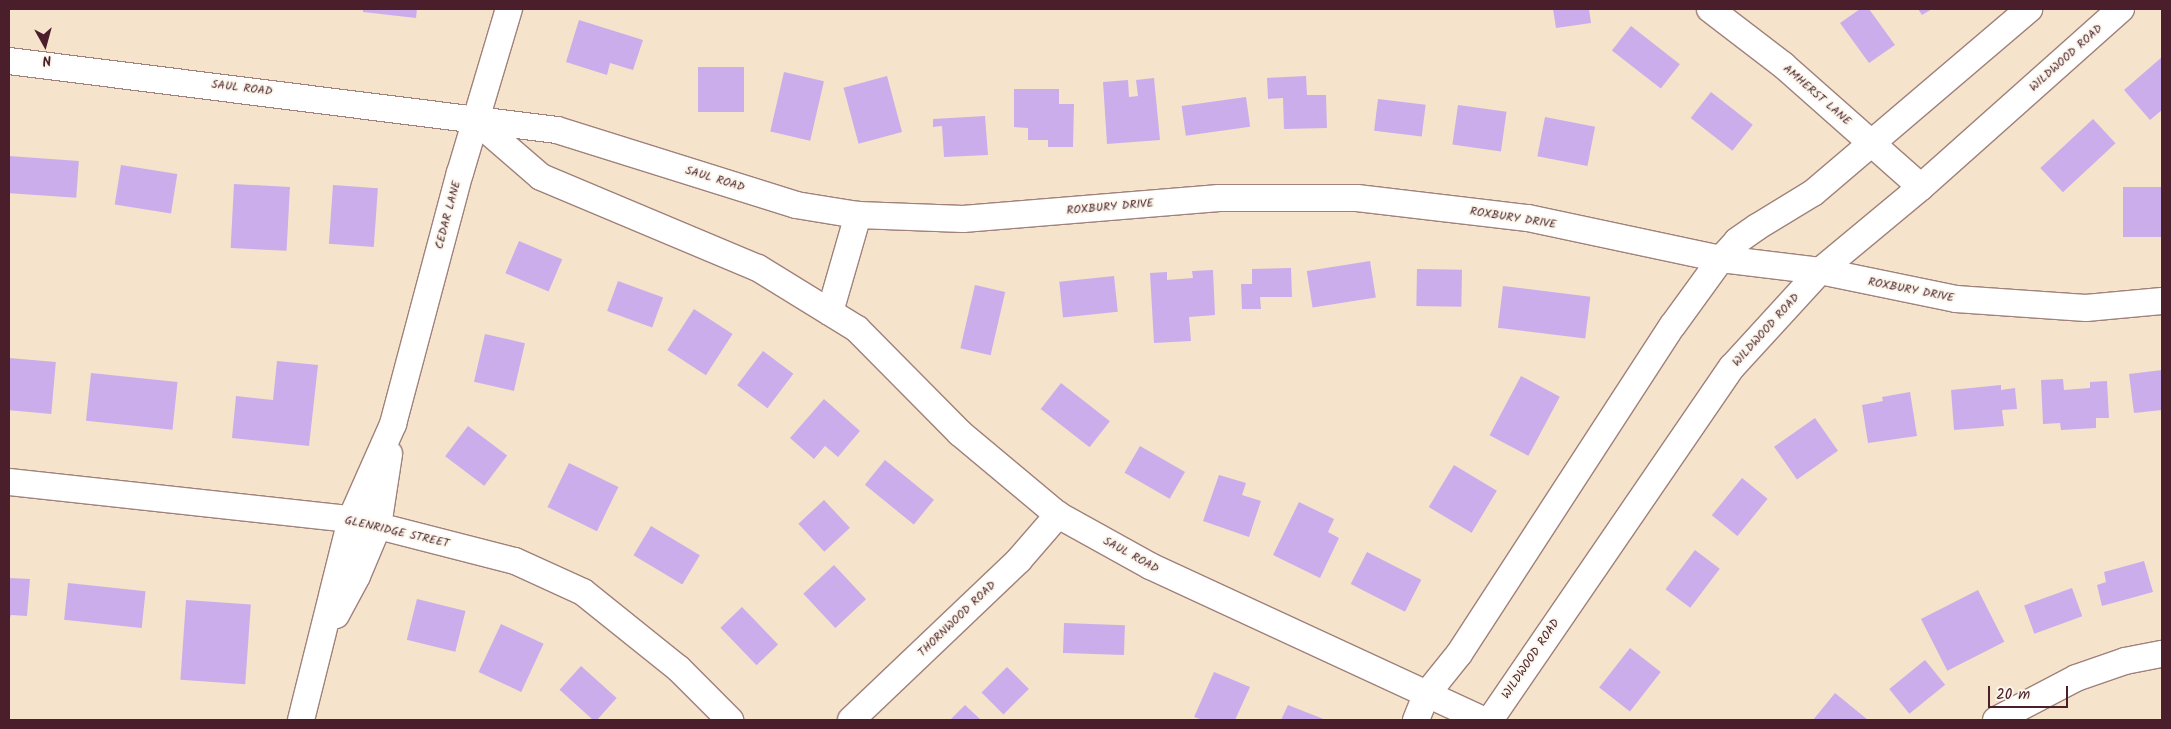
<!DOCTYPE html>
<html>
<head>
<meta charset="utf-8">
<style>
  body { margin:0 }
  #map { position:relative; width:2171px; height:729px; overflow:hidden; background:#f6e3cb; font-family:Kalam,sans-serif }
  div>[style] { position:absolute }
  .building>* { inset:0; background:#ccadeb; transform-origin:0 0 }
  .roads { filter:drop-shadow(1px 0 #a0817b) drop-shadow(-1px 0 #a0817b) drop-shadow(0 1px #a0817b) drop-shadow(0 -1px #a0817b) }
  .minor>* { height:26px; margin:-13px; padding:0 13px; transform-origin:13px; border-radius:13px; background:#fff }
  span { translate:-50% -50%; white-space:nowrap; text-align:center; line-height:1.15; -webkit-text-stroke:4px #fbf7ec; paint-order:stroke }
  .street-label { font-size:12px; color:#4a1f2b }
  .frame { position:absolute; inset:0; border:10px solid #4a1f2b; pointer-events:none }
  .north { position:absolute; left:20px; top:20px; width:50px; height:50px; -webkit-text-stroke:4px #fbf7ec; paint-order:stroke; rotate:173deg; font-size:14px; font-weight:700; line-height:20px; text-align:center; color:#4a1f2b }
  .north::after { content:''; display:block; margin:auto; width:18px; height:22px; background:#4a1f2b; clip-path:polygon(50% 0,100% 100%,50% 72%,0 100%) }
  .scale { position:absolute; left:1988px; top:686px; width:80px; height:22px; box-sizing:border-box; border:2px solid #4a1f2b; border-top:0; padding-left:6px; font-size:15px; line-height:18px; white-space:nowrap; color:#4a1f2b; -webkit-text-stroke:4px #fbf7ec; paint-order:stroke }
</style>
</head>
<body>
<div id="map">
  <div class="building">
    <i style="clip-path:polygon(363px 9px,417px 9px,416px 18px,363px 12px)"></i>
    <i style="clip-path:polygon(1553px 9px,1589px 9px,1591px 23px,1556px 28px)"></i>
    <i style="clip-path:polygon(1860px 9px,1869px 9px,1895px 45px,1869px 63px,1840px 23px)"></i>
    <i style="clip-path:polygon(1918px 9px,1932px 9px,1922px 15px)"></i>
    <i style="clip-path:polygon(579px 20px,643px 40px,633px 70px,610px 63px,607px 75px,566px 62px)"></i>
    <i style="left:1631px;top:26px;width:62px;height:31px;rotate:38deg"></i>
    <i style="clip-path:polygon(2162px 57px,2162px 110px,2150px 120px,2124px 90px)"></i>
    <i style="left:698px;top:67px;width:46px;height:45px"></i>
    <i style="left:784px;top:72px;width:41px;height:61px;rotate:13deg"></i>
    <i style="left:887px;top:76px;width:58px;height:45px;rotate:75deg"></i>
    <i style="clip-path:polygon(1306px 76px,1307px 95px,1326px 95px,1327px 128px,1284px 129px,1283px 98px,1268px 99px,1267px 78px)"></i>
    <i style="clip-path:polygon(1154px 78px,1160px 140px,1107px 144px,1103px 82px,1128px 80px,1129px 97px,1138px 96px,1136px 80px)"></i>
    <i style="clip-path:polygon(1014px 89px,1059px 89px,1059px 104px,1074px 104px,1073px 147px,1048px 147px,1048px 140px,1028px 140px,1028px 128px,1014px 127px)"></i>
    <i style="left:1711px;top:92px;width:53px;height:33px;rotate:38deg"></i>
    <i style="left:1246px;top:97px;width:30px;height:65px;rotate:82deg"></i>
    <i style="left:1378px;top:99px;width:48px;height:32px;rotate:7deg"></i>
    <i style="left:1458px;top:105px;width:49px;height:40px;rotate:8deg"></i>
    <i style="clip-path:polygon(985px 116px,988px 155px,944px 157px,942px 126px,933px 127px,933px 119px)"></i>
    <i style="left:1545px;top:117px;width:51px;height:40px;rotate:11deg"></i>
    <i style="left:2093px;top:119px;width:33px;height:72px;rotate:47deg"></i>
    <i style="left:9px;top:156px;width:70px;height:37px;rotate:4deg"></i>
    <i style="left:121px;top:165px;width:57px;height:40px;rotate:9deg"></i>
    <i style="left:234px;top:184px;width:56px;height:64px;rotate:3deg"></i>
    <i style="left:333px;top:185px;width:45px;height:59px;rotate:4deg"></i>
    <i style="left:2162px;top:187px;width:50px;height:39px;rotate:90deg"></i>
    <i style="left:519px;top:241px;width:47px;height:35px;rotate:23deg"></i>
    <i style="left:1370px;top:261px;width:37px;height:64px;rotate:81deg"></i>
    <i style="clip-path:polygon(1291px 268px,1292px 297px,1260px 297px,1261px 309px,1242px 309px,1241px 284px,1252px 284px,1252px 269px)"></i>
    <i style="left:1417px;top:269px;width:45px;height:37px;rotate:1deg"></i>
    <i style="clip-path:polygon(1213px 270px,1215px 315px,1189px 317px,1191px 341px,1154px 343px,1150px 273px,1167px 272px,1167px 280px,1193px 278px,1192px 271px)"></i>
    <i style="left:1114px;top:276px;width:36px;height:55px;rotate:84deg"></i>
    <i style="left:618px;top:281px;width:48px;height:32px;rotate:20deg"></i>
    <i style="left:975px;top:285px;width:31px;height:65px;rotate:13deg"></i>
    <i style="left:1503px;top:286px;width:88px;height:42px;rotate:7deg"></i>
    <i style="left:694px;top:309px;width:46px;height:49px;rotate:33deg"></i>
    <i style="left:485px;top:334px;width:41px;height:49px;rotate:13deg"></i>
    <i style="left:763px;top:351px;width:38px;height:43px;rotate:37deg"></i>
    <i style="left:9px;top:358px;width:47px;height:52px;rotate:5deg"></i>
    <i style="clip-path:polygon(277px 361px,318px 365px,309px 446px,232px 438px,236px 396px,273px 400px)"></i>
    <i style="clip-path:polygon(2162px 370px,2162px 410px,2134px 413px,2129px 374px)"></i>
    <i style="left:91px;top:373px;width:87px;height:48px;rotate:6deg"></i>
    <i style="left:1521px;top:376px;width:44px;height:67px;rotate:28deg"></i>
    <i style="clip-path:polygon(2063px 379px,2064px 390px,2090px 388px,2090px 382px,2107px 381px,2109px 418px,2096px 418px,2096px 428px,2061px 430px,2060px 423px,2043px 424px,2041px 380px)"></i>
    <i style="left:1061px;top:383px;width:62px;height:33px;rotate:38deg"></i>
    <i style="clip-path:polygon(2001px 385px,2001px 390px,2015px 388px,2017px 409px,2002px 410px,2004px 426px,1954px 430px,1951px 390px)"></i>
    <i style="clip-path:polygon(1910px 392px,1917px 436px,1868px 443px,1862px 405px,1883px 401px,1882px 397px)"></i>
    <i style="clip-path:polygon(824px 399px,860px 431px,838px 457px,825px 446px,814px 459px,790px 438px)"></i>
    <i style="left:1815px;top:418px;width:40px;height:50px;rotate:55deg"></i>
    <i style="left:468px;top:426px;width:49px;height:38px;rotate:37deg"></i>
    <i style="left:1140px;top:446px;width:52px;height:31px;rotate:30deg"></i>
    <i style="left:885px;top:460px;width:63px;height:32px;rotate:39deg"></i>
    <i style="left:569px;top:463px;width:55px;height:49px;rotate:26deg"></i>
    <i style="left:1454px;top:465px;width:50px;height:49px;rotate:31deg"></i>
    <i style="clip-path:polygon(1219px 475px,1246px 483px,1242px 495px,1261px 501px,1249px 537px,1203px 521px)"></i>
    <i style="left:1742px;top:478px;width:33px;height:48px;rotate:39deg"></i>
    <i style="left:824px;top:500px;width:38px;height:35px;rotate:47deg"></i>
    <i style="clip-path:polygon(1299px 502px,1334px 519px,1328px 532px,1339px 538px,1320px 578px,1273px 555px)"></i>
    <i style="left:651px;top:526px;width:57px;height:34px;rotate:31deg"></i>
    <i style="left:1695px;top:550px;width:31px;height:49px;rotate:37deg"></i>
    <i style="left:1367px;top:552px;width:61px;height:36px;rotate:27deg"></i>
    <i style="clip-path:polygon(2144px 561px,2153px 592px,2102px 606px,2097px 585px,2106px 582px,2104px 572px)"></i>
    <i style="left:834px;top:565px;width:47px;height:42px;rotate:47deg"></i>
    <i style="clip-path:polygon(9px 578px,30px 579px,27px 616px,11px 615px,9px 620px)"></i>
    <i style="left:68px;top:583px;width:78px;height:37px;rotate:6deg"></i>
    <i style="left:2072px;top:588px;width:30px;height:51px;rotate:70deg"></i>
    <i style="left:1978px;top:590px;width:58px;height:64px;rotate:63deg"></i>
    <i style="left:417px;top:599px;width:50px;height:42px;rotate:14deg"></i>
    <i style="left:186px;top:600px;width:65px;height:80px;rotate:4deg"></i>
    <i style="left:742px;top:607px;width:52px;height:30px;rotate:46deg"></i>
    <i style="left:1064px;top:623px;width:61px;height:30px;rotate:2deg"></i>
    <i style="left:501px;top:624px;width:47px;height:53px;rotate:25deg"></i>
    <i style="left:1630px;top:648px;width:39px;height:50px;rotate:38deg"></i>
    <i style="left:1925px;top:660px;width:32px;height:46px;rotate:51deg"></i>
    <i style="left:581px;top:666px;width:48px;height:32px;rotate:42deg"></i>
    <i style="left:1007px;top:667px;width:31px;height:36px;rotate:45deg"></i>
    <i style="clip-path:polygon(1214px 672px,1250px 687px,1235px 720px,1203px 720px,1194px 717px)"></i>
    <i style="clip-path:polygon(1835px 693px,1868px 720px,1813px 720px)"></i>
    <i style="clip-path:polygon(965px 705px,981px 720px,950px 720px)"></i>
    <i style="clip-path:polygon(1288px 705px,1326px 720px,1281px 720px)"></i>
  </div>
  <div class="roads">
    <div class="minor">
      <i style="left:1710px;top:9px;width:92px;rotate:37.5deg"></i>
      <i style="left:1783px;top:65px;width:184px;rotate:41.5deg"></i>
      <i style="left:9px;top:61px;width:552px;rotate:7.18deg"></i>
      <i style="left:557px;top:130px;width:250px;rotate:17.4deg"></i>
      <i style="left:796px;top:205px;width:63px;rotate:9.2deg"></i>
      <i style="left:858px;top:215px;width:105px;rotate:2.2deg"></i>
      <i style="left:963px;top:219px;width:257px;rotate:-4.7deg"></i>
      <i style="left:1219px;top:198px;width:138px"></i>
      <i style="left:1357px;top:198px;width:172px;rotate:6.7deg"></i>
      <i style="left:1528px;top:218px;width:197px;rotate:12deg"></i>
      <i style="left:1721px;top:259px;width:100px;rotate:6.9deg"></i>
      <i style="left:1820px;top:271px;width:139px;rotate:11.6deg"></i>
      <i style="left:1956px;top:299px;width:130px;rotate:4deg"></i>
      <i style="left:2086px;top:308px;width:76px;rotate:-5.3deg"></i>
      <i style="left:475px;top:120px;width:87px;rotate:40.8deg"></i>
      <i style="left:541px;top:177px;width:235px;rotate:22.8deg"></i>
      <i style="left:758px;top:268px;width:116px;rotate:31.6deg"></i>
      <i style="left:857px;top:329px;width:146px;rotate:45.3deg"></i>
      <i style="left:960px;top:433px;width:128px;rotate:39.9deg"></i>
      <i style="left:1058px;top:515px;width:105px;rotate:29deg"></i>
      <i style="left:1150px;top:566px;width:367px;rotate:24.8deg"></i>
      <i style="left:830px;top:312px;width:101px;rotate:-73.9deg"></i>
      <i style="left:9px;top:482px;width:344px;rotate:6.2deg"></i>
      <i style="left:351px;top:519px;width:169px;rotate:14.4deg"></i>
      <i style="left:515px;top:561px;width:75px;rotate:24.5deg"></i>
      <i style="left:583px;top:592px;width:122px;rotate:38.7deg"></i>
      <i style="left:678px;top:668px;width:74px;rotate:45deg"></i>
      <i style="left:336px;top:615px;width:44px;rotate:-61.7deg"></i>
      <i style="left:357px;top:576px;width:54px;rotate:-67.2deg"></i>
      <i style="left:378px;top:526px;width:73px;rotate:-81.3deg"></i>
      <i style="left:301px;top:720px;width:207px;rotate:-76deg"></i>
      <i style="left:351px;top:519px;width:104px;rotate:-66.1deg"></i>
      <i style="left:393px;top:424px;width:260px;rotate:-75.1deg"></i>
      <i style="left:460px;top:173px;width:171px;rotate:-73.4deg"></i>
      <i style="left:851px;top:720px;width:232px;rotate:-43.6deg"></i>
      <i style="left:1019px;top:560px;width:60px;rotate:-49.1deg"></i>
      <i style="left:1416px;top:720px;width:27px;rotate:-68deg"></i>
      <i style="left:1426px;top:695px;width:53px;rotate:-51.2deg"></i>
      <i style="left:1459px;top:654px;width:392px;rotate:-57deg"></i>
      <i style="left:1673px;top:325px;width:82px;rotate:-54deg"></i>
      <i style="left:1721px;top:259px;width:24px;rotate:-48deg"></i>
      <i style="left:1737px;top:241px;width:24px;rotate:-35deg"></i>
      <i style="left:1757px;top:227px;width:66px;rotate:-31.3deg"></i>
      <i style="left:1813px;top:193px;width:284px;rotate:-40.4deg"></i>
      <i style="left:1490px;top:720px;width:428px;rotate:-55.6deg"></i>
      <i style="left:1732px;top:367px;width:130px;rotate:-47.5deg"></i>
      <i style="left:1820px;top:271px;width:131px;rotate:-39.7deg"></i>
      <i style="left:1921px;top:187px;width:268px;rotate:-41.7deg"></i>
      <i style="left:1996px;top:720px;width:90px;rotate:-27.7deg"></i>
      <i style="left:2076px;top:678px;width:52px;rotate:-19.1deg"></i>
      <i style="left:2125px;top:661px;width:38px;rotate:-11deg"></i>
    </div>
  </div>
  <div class="street-label">
    <span style="left:2066px;top:58px;rotate:-42deg">WILDWOOD ROAD</span>
    <span style="left:242px;top:88px;rotate:7deg">SAUL ROAD</span>
    <span style="left:1817px;top:95px;rotate:41deg">AMHERST LANE</span>
    <span style="left:715px;top:179px;rotate:17deg">SAUL ROAD</span>
    <span style="left:1110px;top:207px;rotate:-5deg">ROXBURY DRIVE</span>
    <span style="left:448px;top:215px;rotate:-75deg">CEDAR LANE</span>
    <span style="left:1513px;top:218px;rotate:9deg">ROXBURY DRIVE</span>
    <span style="left:1911px;top:290px;rotate:11deg">ROXBURY DRIVE</span>
    <span style="left:1766px;top:330px;rotate:-48deg">WILDWOOD ROAD</span>
    <span style="left:397px;top:532px;rotate:13deg">GLENRIDGE STREET</span>
    <span style="left:1131px;top:555px;rotate:29deg">SAUL ROAD</span>
    <span style="left:957px;top:619px;rotate:-44deg">THORNWOOD ROAD</span>
    <span style="left:1531px;top:659px;rotate:-56deg">WILDWOOD ROAD</span>
  </div>
  <div class="frame"></div>
  <div class="north">N</div>
  <div class="scale">20 m</div>
</div>
</body>
</html>
